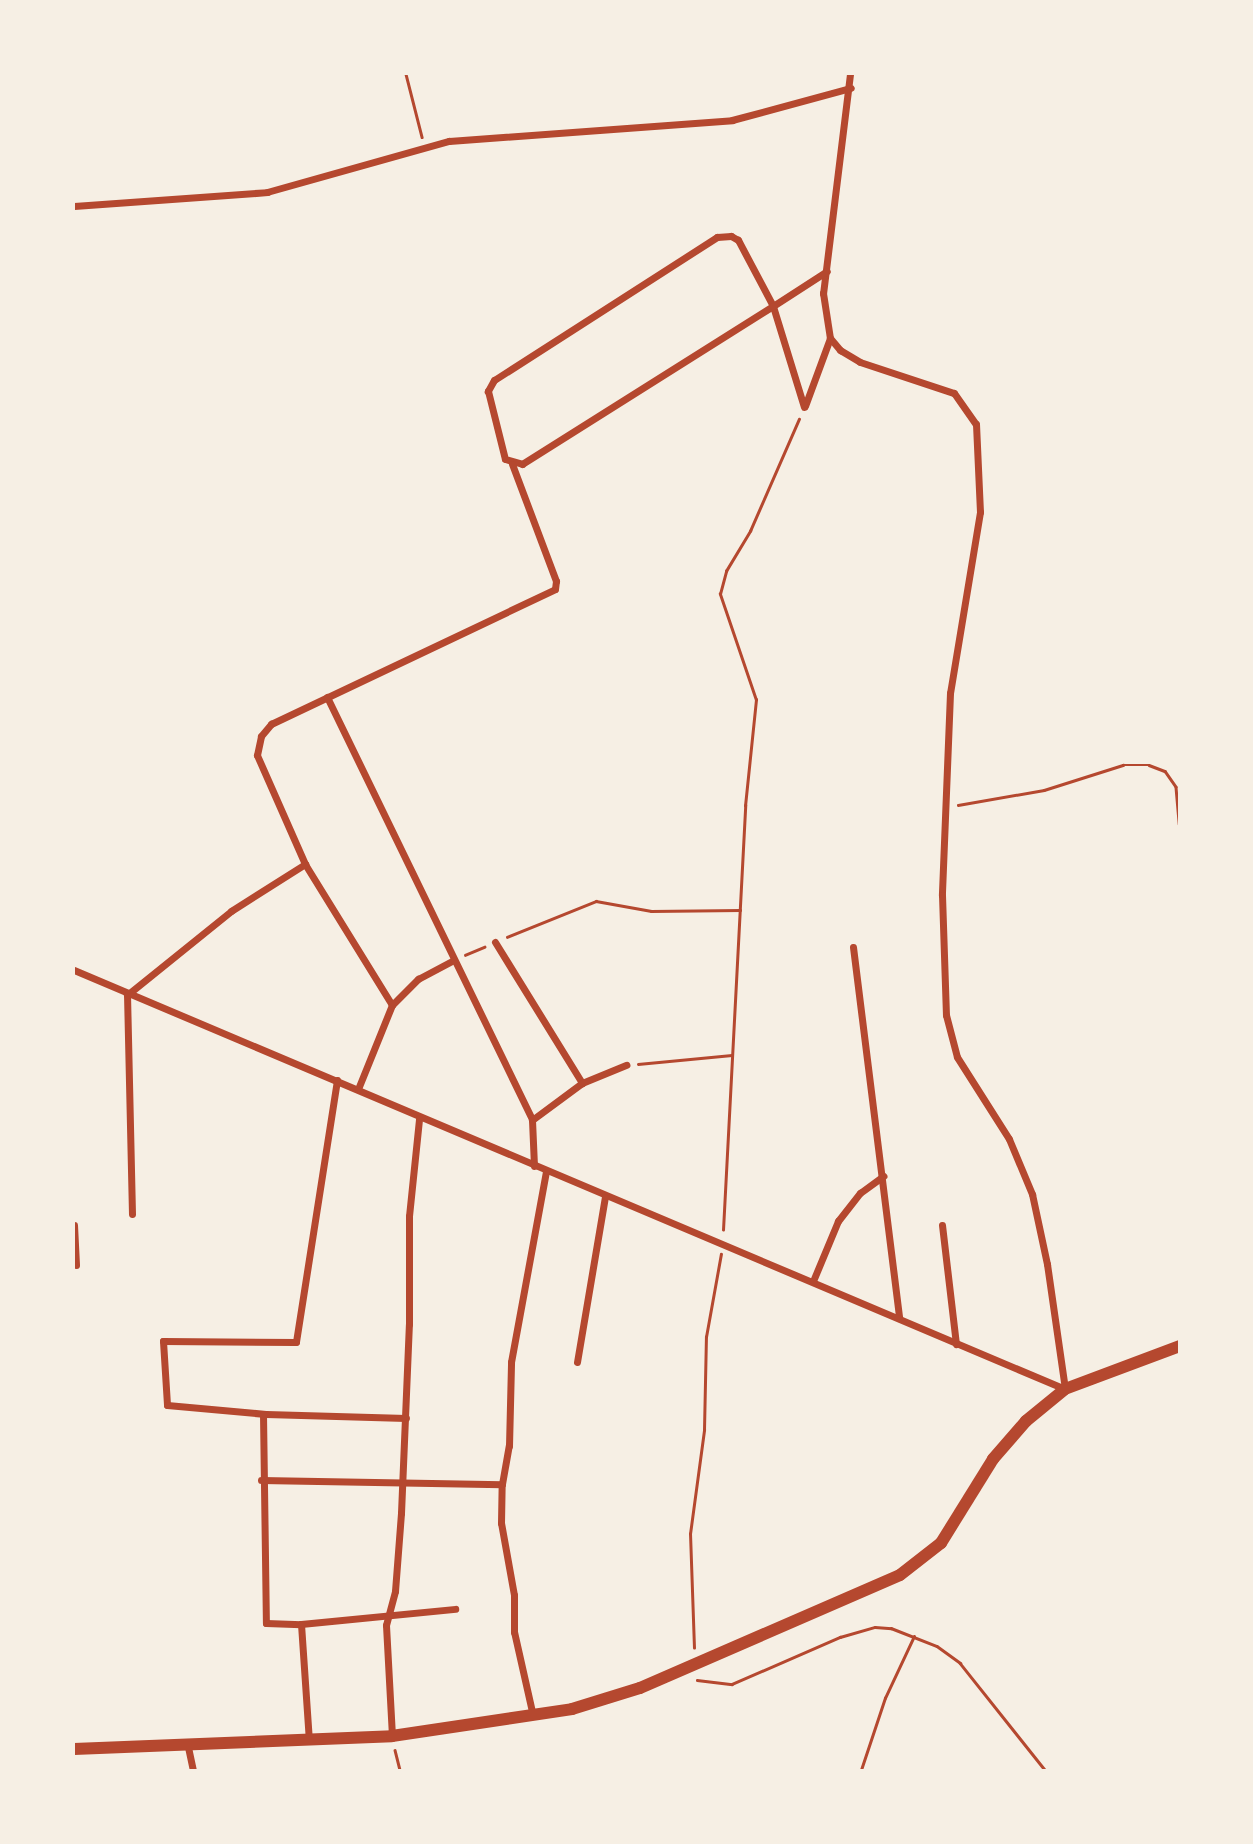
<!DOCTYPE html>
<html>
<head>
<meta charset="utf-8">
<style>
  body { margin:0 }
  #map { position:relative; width:1253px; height:1844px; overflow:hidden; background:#f6efe4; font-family:"Roboto Condensed",sans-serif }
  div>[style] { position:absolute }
  .path>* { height:2.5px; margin:-1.25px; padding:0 1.25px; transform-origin:1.25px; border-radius:1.25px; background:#b5482f }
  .minor>* { height:7px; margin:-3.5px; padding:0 3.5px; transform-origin:3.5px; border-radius:3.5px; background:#b5482f }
  .tertiary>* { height:12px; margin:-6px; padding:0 6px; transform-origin:6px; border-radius:6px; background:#b5482f }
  span { translate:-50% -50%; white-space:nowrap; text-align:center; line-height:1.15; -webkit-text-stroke:5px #f6efe4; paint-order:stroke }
  .frame { position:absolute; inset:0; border:75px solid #f6efe4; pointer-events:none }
</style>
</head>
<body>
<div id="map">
  <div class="path">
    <i style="left:406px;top:74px;width:65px;rotate:75.7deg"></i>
    <i style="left:958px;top:805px;width:87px;rotate:-9.9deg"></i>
    <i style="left:1044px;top:790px;width:83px;rotate:-17.6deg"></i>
    <i style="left:1123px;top:765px;width:26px"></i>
    <i style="left:1149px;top:765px;width:17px;rotate:21deg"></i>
    <i style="left:1165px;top:771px;width:19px;rotate:55deg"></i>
    <i style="left:1176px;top:787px;width:37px;rotate:85deg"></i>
    <i style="left:507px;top:937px;width:96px;rotate:-22deg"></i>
    <i style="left:596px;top:901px;width:56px;rotate:10.3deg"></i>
    <i style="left:651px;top:911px;width:89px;rotate:-0.6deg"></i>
    <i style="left:465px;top:955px;width:21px;rotate:-23deg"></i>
    <i style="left:638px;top:1064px;width:94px;rotate:-5.5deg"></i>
    <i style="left:723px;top:1230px;width:425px;rotate:-87deg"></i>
    <i style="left:745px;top:806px;width:107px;rotate:-84.1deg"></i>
    <i style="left:756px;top:700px;width:112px;rotate:-108.8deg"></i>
    <i style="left:720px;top:594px;width:24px;rotate:-75deg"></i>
    <i style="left:726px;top:571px;width:47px;rotate:-59deg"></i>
    <i style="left:750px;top:531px;width:122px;rotate:-66.4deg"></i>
    <i style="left:694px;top:1648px;width:114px;rotate:-92deg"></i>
    <i style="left:690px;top:1534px;width:105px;rotate:-82.3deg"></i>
    <i style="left:704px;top:1430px;width:93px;rotate:-88.8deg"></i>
    <i style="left:706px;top:1337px;width:84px;rotate:-79.8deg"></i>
    <i style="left:697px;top:1680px;width:35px;rotate:7deg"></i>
    <i style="left:732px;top:1684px;width:118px;rotate:-23.5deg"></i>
    <i style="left:840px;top:1637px;width:36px;rotate:-16deg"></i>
    <i style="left:875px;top:1627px;width:16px;rotate:4deg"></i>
    <i style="left:891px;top:1628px;width:49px;rotate:21.4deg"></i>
    <i style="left:937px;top:1646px;width:29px;rotate:36deg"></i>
    <i style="left:960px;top:1663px;width:137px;rotate:51.5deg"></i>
    <i style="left:395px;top:1750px;width:21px;rotate:76deg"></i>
    <i style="left:861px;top:1770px;width:76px;rotate:-71.6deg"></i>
    <i style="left:885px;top:1698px;width:68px;rotate:-64.9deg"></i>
  </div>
  <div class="minor">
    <i style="left:850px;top:74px;width:221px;rotate:97deg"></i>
    <i style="left:823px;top:293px;width:46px;rotate:81.2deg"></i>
    <i style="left:830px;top:338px;width:16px;rotate:50deg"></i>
    <i style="left:840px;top:350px;width:23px;rotate:31deg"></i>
    <i style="left:860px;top:362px;width:99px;rotate:18.3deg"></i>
    <i style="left:954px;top:393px;width:38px;rotate:55deg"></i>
    <i style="left:976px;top:424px;width:88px;rotate:87.4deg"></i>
    <i style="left:980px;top:512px;width:183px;rotate:99.4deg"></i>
    <i style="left:950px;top:693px;width:202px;rotate:92.3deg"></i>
    <i style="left:942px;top:895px;width:120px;rotate:88.1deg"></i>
    <i style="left:946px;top:1015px;width:43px;rotate:75.3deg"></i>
    <i style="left:957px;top:1057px;width:97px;rotate:57.6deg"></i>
    <i style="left:1009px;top:1139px;width:60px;rotate:67.3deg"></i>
    <i style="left:1032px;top:1194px;width:72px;rotate:77.9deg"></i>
    <i style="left:1047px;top:1264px;width:126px;rotate:81.8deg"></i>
    <i style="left:74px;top:206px;width:194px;rotate:-4.1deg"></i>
    <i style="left:267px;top:192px;width:189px;rotate:-15.7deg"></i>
    <i style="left:449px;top:141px;width:284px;rotate:-4.2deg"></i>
    <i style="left:732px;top:120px;width:123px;rotate:-15.1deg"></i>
    <i style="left:805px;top:406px;width:72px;rotate:-69.8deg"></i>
    <i style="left:804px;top:407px;width:106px;rotate:-107.1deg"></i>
    <i style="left:773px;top:306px;width:75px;rotate:-117.9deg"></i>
    <i style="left:738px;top:240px;width:8px;rotate:-150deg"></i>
    <i style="left:731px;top:236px;width:14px;rotate:176deg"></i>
    <i style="left:717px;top:237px;width:265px;rotate:147.3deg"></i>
    <i style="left:494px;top:380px;width:13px;rotate:119deg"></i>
    <i style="left:488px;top:391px;width:70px;rotate:76deg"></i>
    <i style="left:505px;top:459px;width:18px;rotate:16deg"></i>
    <i style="left:522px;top:464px;width:297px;rotate:-32.2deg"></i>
    <i style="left:773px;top:306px;width:64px;rotate:-32.9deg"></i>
    <i style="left:327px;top:697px;width:470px;rotate:64.1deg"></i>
    <i style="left:532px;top:1120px;width:46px;rotate:87.5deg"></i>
    <i style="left:495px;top:942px;width:166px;rotate:58.3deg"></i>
    <i style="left:853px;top:947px;width:374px;rotate:82.9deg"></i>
    <i style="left:74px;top:970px;width:1076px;rotate:22.92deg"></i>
    <i style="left:392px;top:1005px;width:166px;rotate:-121.7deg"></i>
    <i style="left:305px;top:864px;width:119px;rotate:-113.8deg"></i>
    <i style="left:257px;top:755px;width:19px;rotate:-78deg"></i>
    <i style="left:261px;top:736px;width:16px;rotate:-50deg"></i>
    <i style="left:271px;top:724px;width:314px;rotate:-25.4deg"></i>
    <i style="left:555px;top:589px;width:8px;rotate:-83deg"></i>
    <i style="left:556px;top:581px;width:125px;rotate:-110.6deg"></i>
    <i style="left:337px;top:1080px;width:265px;rotate:98.9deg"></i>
    <i style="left:296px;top:1342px;width:133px;rotate:-179.6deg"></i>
    <i style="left:163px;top:1341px;width:64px;rotate:86.4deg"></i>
    <i style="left:167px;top:1405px;width:99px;rotate:5.2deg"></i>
    <i style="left:266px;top:1414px;width:140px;rotate:1.6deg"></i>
    <i style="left:358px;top:1089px;width:91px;rotate:-68deg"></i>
    <i style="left:392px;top:1005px;width:37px;rotate:-45deg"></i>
    <i style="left:418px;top:979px;width:40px;rotate:-28deg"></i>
    <i style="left:532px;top:1120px;width:62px;rotate:-36.5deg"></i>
    <i style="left:582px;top:1083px;width:48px;rotate:-22.2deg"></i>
    <i style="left:132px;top:1214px;width:219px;rotate:-91.3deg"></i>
    <i style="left:127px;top:995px;width:134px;rotate:-38.9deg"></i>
    <i style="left:231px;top:911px;width:88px;rotate:-32.4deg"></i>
    <i style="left:74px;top:1225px;width:40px;rotate:87.1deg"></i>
    <i style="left:942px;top:1225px;width:120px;rotate:83.3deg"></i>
    <i style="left:813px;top:1281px;width:65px;rotate:-67.4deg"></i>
    <i style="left:838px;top:1221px;width:36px;rotate:-52deg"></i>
    <i style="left:860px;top:1193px;width:29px;rotate:-36deg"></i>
    <i style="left:577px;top:1362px;width:167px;rotate:-80.4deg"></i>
    <i style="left:263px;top:1414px;width:209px;rotate:89.2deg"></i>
    <i style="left:266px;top:1623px;width:35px;rotate:2deg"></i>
    <i style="left:301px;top:1624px;width:155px;rotate:-5.6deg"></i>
    <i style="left:261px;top:1480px;width:241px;rotate:1deg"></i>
    <i style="left:301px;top:1624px;width:117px;rotate:86.1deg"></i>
    <i style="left:533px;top:1716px;width:86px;rotate:-102.7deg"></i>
    <i style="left:514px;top:1632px;width:37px;rotate:-90deg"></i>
    <i style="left:514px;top:1595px;width:73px;rotate:-100.2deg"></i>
    <i style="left:501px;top:1523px;width:39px;rotate:-89deg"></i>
    <i style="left:502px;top:1484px;width:39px;rotate:-80deg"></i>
    <i style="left:509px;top:1446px;width:84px;rotate:-88.6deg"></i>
    <i style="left:511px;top:1362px;width:193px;rotate:-79.6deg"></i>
    <i style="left:392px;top:1736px;width:111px;rotate:-93.1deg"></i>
    <i style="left:386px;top:1625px;width:35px;rotate:-75deg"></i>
    <i style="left:395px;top:1591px;width:78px;rotate:-85.6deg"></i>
    <i style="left:401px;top:1513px;width:189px;rotate:-87.6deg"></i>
    <i style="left:409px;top:1324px;width:108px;rotate:-90deg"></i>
    <i style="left:409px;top:1216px;width:98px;rotate:-84.1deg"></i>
    <i style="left:188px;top:1747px;width:24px;rotate:78deg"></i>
  </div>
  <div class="tertiary">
    <i style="left:74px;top:1749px;width:318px;rotate:-2.3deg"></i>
    <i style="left:392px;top:1736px;width:182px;rotate:-8.5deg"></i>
    <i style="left:572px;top:1709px;width:71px;rotate:-17.2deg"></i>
    <i style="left:640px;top:1688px;width:283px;rotate:-23.5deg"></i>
    <i style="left:900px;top:1575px;width:52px;rotate:-38deg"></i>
    <i style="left:941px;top:1543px;width:99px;rotate:-58.2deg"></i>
    <i style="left:993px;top:1459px;width:50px;rotate:-49deg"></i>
    <i style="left:1026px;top:1421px;width:50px;rotate:-39.4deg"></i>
    <i style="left:1065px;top:1389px;width:123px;rotate:-20.5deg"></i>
  </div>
  <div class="frame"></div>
</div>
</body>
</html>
